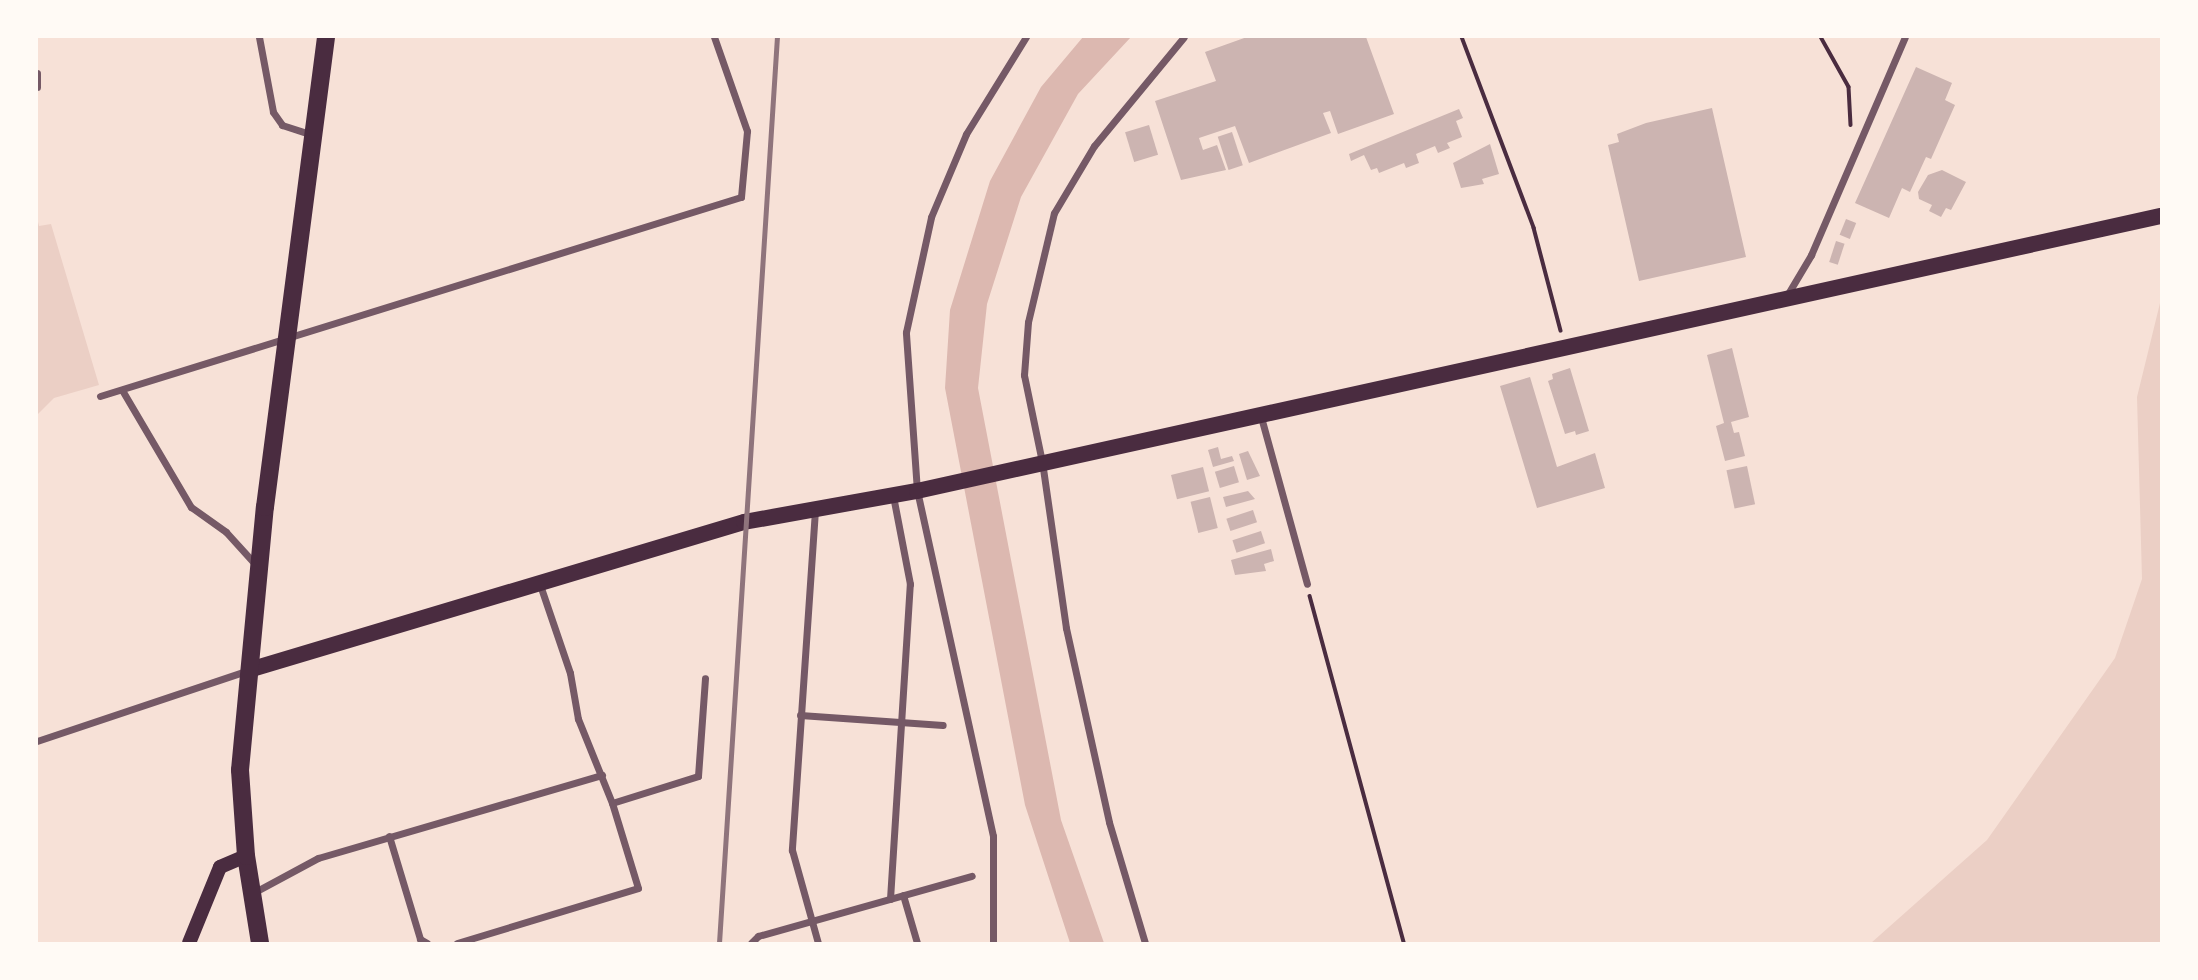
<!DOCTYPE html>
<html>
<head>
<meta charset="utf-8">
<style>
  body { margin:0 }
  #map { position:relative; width:2198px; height:980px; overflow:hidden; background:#f7e1d7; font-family:Mulish,sans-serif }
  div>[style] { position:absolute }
  .green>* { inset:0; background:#ebcfc5 }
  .water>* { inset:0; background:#dcb8b0 }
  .building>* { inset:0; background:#ccb4b1; transform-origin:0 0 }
  .path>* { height:3.5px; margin:-1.75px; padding:0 1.75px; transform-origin:1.75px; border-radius:1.75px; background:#4a2c40 }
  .minor>* { height:7px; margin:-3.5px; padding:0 3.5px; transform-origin:3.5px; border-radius:3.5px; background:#755966 }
  .secondary>* { height:14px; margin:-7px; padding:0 7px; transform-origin:7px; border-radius:7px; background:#4a2c40 }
  .primary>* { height:16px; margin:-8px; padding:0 8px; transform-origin:8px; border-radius:8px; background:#4a2c40 }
  .trunk>* { height:18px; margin:-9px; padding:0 9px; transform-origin:9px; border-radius:9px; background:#4a2c40 }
  .rail>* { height:5px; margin:-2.5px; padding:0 2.5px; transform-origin:2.5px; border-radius:2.5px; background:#8f747c }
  span { translate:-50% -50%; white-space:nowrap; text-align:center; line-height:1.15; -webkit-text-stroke:5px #fffaf5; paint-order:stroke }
  .frame { position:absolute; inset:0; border:38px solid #fffaf5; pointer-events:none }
</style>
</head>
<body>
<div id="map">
  <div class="green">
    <i style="clip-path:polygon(37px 218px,39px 226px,51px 224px,99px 385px,54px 398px,37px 415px)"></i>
    <i style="clip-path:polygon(2161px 299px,2161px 943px,1871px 943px,1987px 840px,2115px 658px,2142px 579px,2137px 397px)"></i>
  </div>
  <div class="water">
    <i style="clip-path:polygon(1083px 37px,1131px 37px,1078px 94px,1021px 197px,987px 304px,978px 388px,1061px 820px,1104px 943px,1070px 943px,1025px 805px,945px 388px,950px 310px,990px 181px,1041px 87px)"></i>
  </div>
  <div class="building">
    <i style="clip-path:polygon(1247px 37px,1366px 37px,1394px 114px,1338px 134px,1330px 111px,1323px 113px,1331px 133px,1249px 163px,1235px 126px,1199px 138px,1203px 150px,1217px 145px,1226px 170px,1181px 180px,1155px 101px,1216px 81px,1205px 52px)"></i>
    <i style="clip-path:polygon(1916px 67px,1952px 83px,1945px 100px,1955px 105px,1931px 159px,1926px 157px,1910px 192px,1902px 188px,1889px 218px,1855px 203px)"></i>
    <i style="clip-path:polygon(1712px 108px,1746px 257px,1639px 281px,1608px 145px,1619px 142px,1617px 134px,1646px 123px)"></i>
    <i style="clip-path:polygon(1459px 109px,1463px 118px,1456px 121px,1462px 137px,1447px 143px,1450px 148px,1438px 153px,1435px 146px,1416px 154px,1419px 163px,1406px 168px,1404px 163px,1379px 173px,1377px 168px,1371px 170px,1364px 155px,1351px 161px,1349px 154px)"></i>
    <i style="left:1149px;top:125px;width:31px;height:25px;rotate:73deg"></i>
    <i style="left:1232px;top:132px;width:35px;height:15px;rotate:72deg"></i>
    <i style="clip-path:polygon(1490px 144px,1499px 174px,1482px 179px,1484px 184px,1461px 188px,1453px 163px)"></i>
    <i style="clip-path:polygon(1942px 170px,1966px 182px,1951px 210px,1946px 208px,1941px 217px,1929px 211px,1932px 205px,1919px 199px,1918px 192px,1928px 175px)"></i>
    <i style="left:1846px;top:219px;width:11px;height:17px;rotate:22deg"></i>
    <i style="left:1836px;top:241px;width:9px;height:22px;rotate:18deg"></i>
    <i style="clip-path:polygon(1732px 348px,1749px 417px,1731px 422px,1734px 433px,1739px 432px,1745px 456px,1725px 461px,1716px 426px,1724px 423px,1707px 355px)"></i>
    <i style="clip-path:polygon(1570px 368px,1589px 431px,1576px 435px,1575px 431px,1565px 434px,1548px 381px,1553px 379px,1552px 374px)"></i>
    <i style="clip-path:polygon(1530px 377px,1557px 467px,1595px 453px,1605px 488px,1537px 508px,1500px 386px)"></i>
    <i style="clip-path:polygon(1218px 447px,1221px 459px,1232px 456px,1234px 461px,1213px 467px,1208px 450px)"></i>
    <i style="clip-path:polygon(1248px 451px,1260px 476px,1247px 480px,1239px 454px)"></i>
    <i style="left:1234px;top:466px;width:17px;height:20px;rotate:73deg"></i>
    <i style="left:1747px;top:466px;width:39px;height:21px;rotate:78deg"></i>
    <i style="left:1203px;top:467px;width:25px;height:33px;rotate:76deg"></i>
    <i style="clip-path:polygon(1248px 491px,1255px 499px,1226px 507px,1223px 497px)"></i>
    <i style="left:1210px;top:497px;width:32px;height:20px;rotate:76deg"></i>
    <i style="left:1253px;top:510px;width:13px;height:28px;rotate:72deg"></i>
    <i style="left:1261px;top:531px;width:13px;height:30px;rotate:72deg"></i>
    <i style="clip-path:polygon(1271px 549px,1274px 561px,1264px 564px,1266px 571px,1235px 575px,1231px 560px)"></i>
  </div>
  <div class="path">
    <i style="left:1462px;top:37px;width:204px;rotate:69.3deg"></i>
    <i style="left:1534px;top:228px;width:106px;rotate:75.3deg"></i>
    <i style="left:1821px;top:37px;width:57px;rotate:60.8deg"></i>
    <i style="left:1849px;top:87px;width:38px;rotate:87deg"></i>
    <i style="left:1310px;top:596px;width:360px;rotate:74.8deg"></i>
  </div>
  <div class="minor">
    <i style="left:259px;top:37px;width:76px;rotate:79.4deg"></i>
    <i style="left:273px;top:112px;width:16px;rotate:55deg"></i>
    <i style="left:282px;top:125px;width:32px;rotate:18deg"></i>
    <i style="left:37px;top:73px;width:14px;rotate:90deg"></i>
    <i style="left:1786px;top:297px;width:49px;rotate:-59.2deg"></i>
    <i style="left:1811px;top:255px;width:237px;rotate:-66.7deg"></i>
    <i style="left:122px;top:390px;width:136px;rotate:59.5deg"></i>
    <i style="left:191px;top:507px;width:43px;rotate:35.5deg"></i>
    <i style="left:226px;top:532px;width:45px;rotate:47.7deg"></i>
    <i style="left:100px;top:396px;width:671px;rotate:-17.25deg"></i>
    <i style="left:741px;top:197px;width:66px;rotate:-84.8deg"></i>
    <i style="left:747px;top:131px;width:100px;rotate:-109.3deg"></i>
    <i style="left:1261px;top:417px;width:173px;rotate:74.6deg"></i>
    <i style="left:815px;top:510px;width:341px;rotate:93.9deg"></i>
    <i style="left:792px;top:850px;width:97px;rotate:74.4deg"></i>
    <i style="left:800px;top:715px;width:143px;rotate:4deg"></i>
    <i style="left:37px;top:741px;width:224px;rotate:-18.5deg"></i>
    <i style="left:612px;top:803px;width:90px;rotate:-17.4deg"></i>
    <i style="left:698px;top:776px;width:98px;rotate:-85.9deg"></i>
    <i style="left:389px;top:836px;width:108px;rotate:73.2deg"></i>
    <i style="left:420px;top:939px;width:8px;rotate:30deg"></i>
    <i style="left:253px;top:893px;width:74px;rotate:-28.3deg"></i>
    <i style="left:318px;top:858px;width:296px;rotate:-16.3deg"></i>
    <i style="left:903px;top:895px;width:50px;rotate:73.7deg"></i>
    <i style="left:890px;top:899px;width:316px;rotate:-86.4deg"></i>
    <i style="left:910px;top:584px;width:90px;rotate:-100.9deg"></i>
    <i style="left:457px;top:943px;width:189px;rotate:-16.9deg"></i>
    <i style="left:638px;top:888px;width:89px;rotate:-107deg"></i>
    <i style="left:612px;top:803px;width:91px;rotate:-112deg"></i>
    <i style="left:578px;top:719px;width:47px;rotate:-99.9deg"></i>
    <i style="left:570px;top:673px;width:96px;rotate:-108.8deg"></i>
    <i style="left:751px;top:943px;width:10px;rotate:-45deg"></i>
    <i style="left:758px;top:936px;width:222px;rotate:-15.7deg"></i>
    <i style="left:993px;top:943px;width:107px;rotate:-90deg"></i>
    <i style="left:993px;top:836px;width:353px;rotate:-102.4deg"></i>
    <i style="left:917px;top:491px;width:159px;rotate:-94deg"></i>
    <i style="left:906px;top:332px;width:118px;rotate:-77.7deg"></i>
    <i style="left:931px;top:217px;width:90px;rotate:-67.1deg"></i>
    <i style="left:966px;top:134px;width:114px;rotate:-58.3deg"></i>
    <i style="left:1145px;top:943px;width:126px;rotate:-106.6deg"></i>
    <i style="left:1109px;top:822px;width:199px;rotate:-102.5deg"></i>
    <i style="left:1066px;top:628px;width:168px;rotate:-98.2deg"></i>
    <i style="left:1042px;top:462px;width:89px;rotate:-101.7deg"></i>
    <i style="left:1024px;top:375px;width:53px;rotate:-85.7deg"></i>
    <i style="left:1028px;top:322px;width:112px;rotate:-76.6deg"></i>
    <i style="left:1054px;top:213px;width:78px;rotate:-59.2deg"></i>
    <i style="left:1094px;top:146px;width:141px;rotate:-50.5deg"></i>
  </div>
  <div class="secondary">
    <i style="left:189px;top:943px;width:82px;rotate:-67.8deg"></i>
    <i style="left:220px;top:867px;width:28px;rotate:-23deg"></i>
  </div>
  <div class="primary">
    <i style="left:249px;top:670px;width:517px;rotate:-16.65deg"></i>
    <i style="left:744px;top:522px;width:176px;rotate:-10.2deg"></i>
    <i style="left:917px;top:491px;width:1274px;rotate:-12.47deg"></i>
  </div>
  <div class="trunk">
    <i style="left:260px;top:943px;width:88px;rotate:-99.1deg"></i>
    <i style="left:246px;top:856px;width:86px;rotate:-94deg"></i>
    <i style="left:240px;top:770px;width:264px;rotate:-84.6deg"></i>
    <i style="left:265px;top:507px;width:474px;rotate:-82.6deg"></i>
  </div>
  <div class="rail">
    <i style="left:719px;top:943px;width:908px;rotate:-86.34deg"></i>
  </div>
  <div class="frame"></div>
</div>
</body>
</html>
